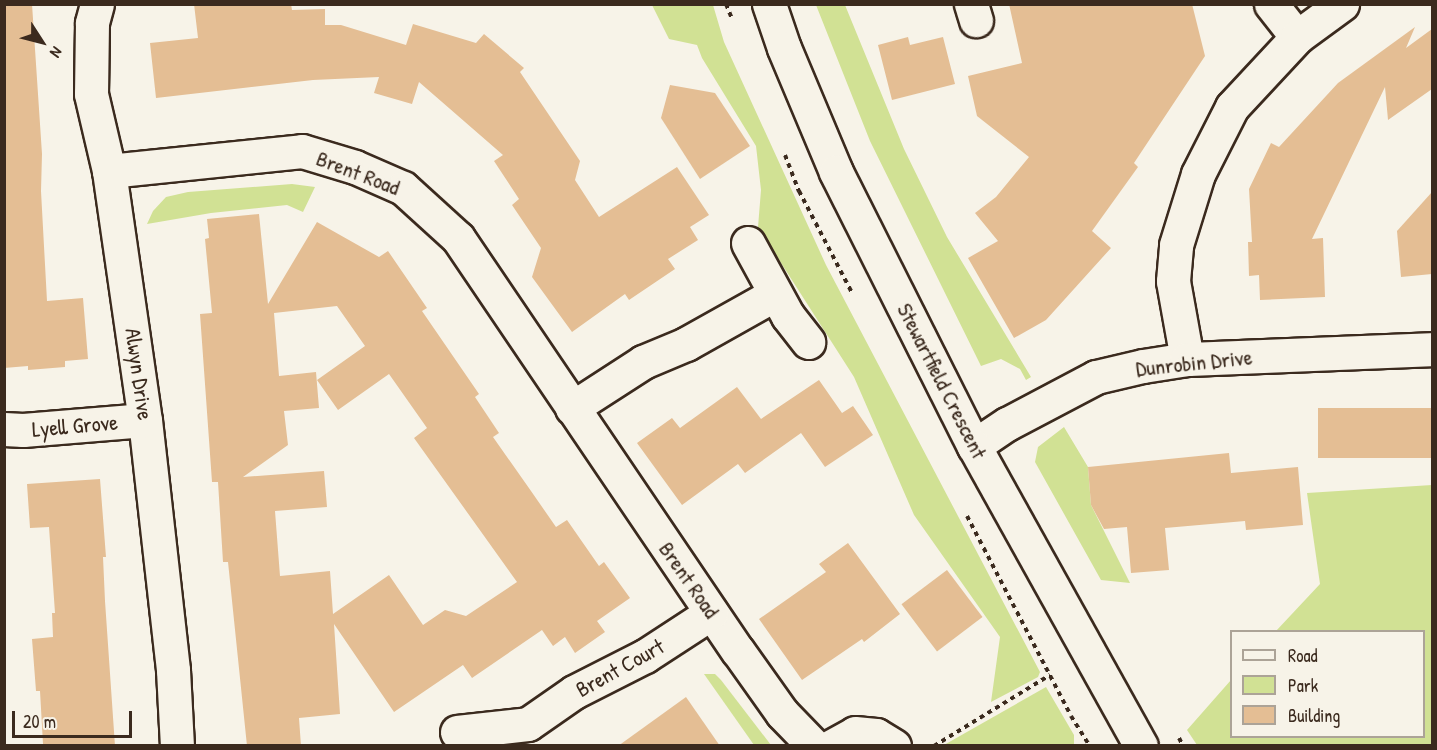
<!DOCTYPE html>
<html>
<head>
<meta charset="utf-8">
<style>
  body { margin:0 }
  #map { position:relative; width:1437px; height:750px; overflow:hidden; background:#f7f3e8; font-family:"Patrick Hand",sans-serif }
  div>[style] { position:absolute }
  .green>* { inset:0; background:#d1e194 }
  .building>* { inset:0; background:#e4be94; transform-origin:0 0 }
  .path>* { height:4px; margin-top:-2px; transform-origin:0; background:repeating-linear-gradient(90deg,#3b2a1e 0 4.5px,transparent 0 9px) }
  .roads { filter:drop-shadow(2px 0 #3b2a1e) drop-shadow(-2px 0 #3b2a1e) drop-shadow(0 2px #3b2a1e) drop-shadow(0 -2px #3b2a1e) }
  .minor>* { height:33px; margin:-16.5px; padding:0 16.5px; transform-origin:16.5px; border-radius:16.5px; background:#f7f3e8 }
  .tertiary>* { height:33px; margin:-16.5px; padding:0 16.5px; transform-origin:16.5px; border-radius:16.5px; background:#f7f3e8 }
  span { translate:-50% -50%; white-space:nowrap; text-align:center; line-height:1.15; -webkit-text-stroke:5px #f7f3e8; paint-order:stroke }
  .street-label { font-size:22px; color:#3b2a1e }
  .frame { position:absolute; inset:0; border:6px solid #3b2a1e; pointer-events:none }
  .legend { position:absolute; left:1230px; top:630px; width:195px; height:108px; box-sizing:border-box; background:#f7f3e8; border:2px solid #aca397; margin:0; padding:8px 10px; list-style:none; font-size:18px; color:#3b2a1e }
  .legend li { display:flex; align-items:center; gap:12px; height:30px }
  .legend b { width:30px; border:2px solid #aca397 }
  .north { position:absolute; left:12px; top:12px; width:60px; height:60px; -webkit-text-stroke:4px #f7f3e8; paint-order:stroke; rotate:126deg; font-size:16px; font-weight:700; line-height:24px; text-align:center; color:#3b2a1e }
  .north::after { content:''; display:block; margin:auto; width:21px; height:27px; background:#3b2a1e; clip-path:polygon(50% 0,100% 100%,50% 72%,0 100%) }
  .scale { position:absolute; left:12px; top:711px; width:120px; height:27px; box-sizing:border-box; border:3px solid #3b2a1e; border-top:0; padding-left:8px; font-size:18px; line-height:21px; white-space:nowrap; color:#3b2a1e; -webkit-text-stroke:4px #f7f3e8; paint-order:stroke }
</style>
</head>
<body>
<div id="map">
  <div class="green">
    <i style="clip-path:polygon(652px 5px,713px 5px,724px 42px,826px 265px,1040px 672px,1038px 677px,991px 702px,1000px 637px,914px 515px,854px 377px,758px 227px,761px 190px,756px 146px,702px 58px,697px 45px,669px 39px)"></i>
    <i style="clip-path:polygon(816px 5px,845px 5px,904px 149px,947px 237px,1031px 377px,1026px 380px,1020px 369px,1001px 359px,981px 366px,870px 141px)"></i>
    <i style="clip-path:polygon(292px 184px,315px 187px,303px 212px,287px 205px,211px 213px,147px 224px,153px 211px,166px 197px,188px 192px)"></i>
    <i style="clip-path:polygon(1064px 427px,1088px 467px,1091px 505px,1130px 583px,1101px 580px,1035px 462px,1038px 447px)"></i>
    <i style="clip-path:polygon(1432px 485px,1432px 745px,1197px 745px,1187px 730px,1231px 680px,1232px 736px,1424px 736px,1424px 632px,1276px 631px,1320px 584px,1307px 493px)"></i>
    <i style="clip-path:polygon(704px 674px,715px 674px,721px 680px,771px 745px,754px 745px)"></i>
    <i style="clip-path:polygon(1046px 687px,1074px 735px,1074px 745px,944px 745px)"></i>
  </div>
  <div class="building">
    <i style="clip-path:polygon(4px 4px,32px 4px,42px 154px,41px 191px,47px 301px,83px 298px,88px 359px,65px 361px,65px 367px,28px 370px,28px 366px,4px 368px)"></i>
    <i style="clip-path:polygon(194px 4px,291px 4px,292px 10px,325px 9px,325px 25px,341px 25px,406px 45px,413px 24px,476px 43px,484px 34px,524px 68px,520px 72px,580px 161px,575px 180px,599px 217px,677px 167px,709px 215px,690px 227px,698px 240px,668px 259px,675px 269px,629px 300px,625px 294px,572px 332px,532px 277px,541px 248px,512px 205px,519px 199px,494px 161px,503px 155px,419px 82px,412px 104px,374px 93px,379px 77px,313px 80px,156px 98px,150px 43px,198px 38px)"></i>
    <i style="clip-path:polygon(1009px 4px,1192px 4px,1205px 56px,1134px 163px,1138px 167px,1092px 231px,1111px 248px,1046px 320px,1014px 338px,968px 258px,998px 241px,975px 213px,996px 197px,1029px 157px,977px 116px,968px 76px,1022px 63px)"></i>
    <i style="clip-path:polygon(1415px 27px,1406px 48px,1432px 29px,1432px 89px,1388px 120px,1385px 87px,1312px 239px,1323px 238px,1325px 297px,1260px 300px,1259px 275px,1249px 276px,1248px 242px,1252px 242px,1249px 189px,1271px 143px,1279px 147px,1338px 83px)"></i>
    <i style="clip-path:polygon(908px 37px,910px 45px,943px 37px,955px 84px,892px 100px,878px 45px)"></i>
    <i style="clip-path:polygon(670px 85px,715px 93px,750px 146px,700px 179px,661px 118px)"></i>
    <i style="clip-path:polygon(1432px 192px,1432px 274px,1401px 277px,1397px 231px)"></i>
    <i style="clip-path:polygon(evenodd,259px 214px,268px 304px,317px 222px,379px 257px,388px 251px,427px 308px,422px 311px,479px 394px,475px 397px,499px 433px,493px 437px,531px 491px,556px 527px,567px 520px,599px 566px,604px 562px,630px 598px,597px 621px,605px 632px,575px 653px,565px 637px,553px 646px,542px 630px,472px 678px,463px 665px,394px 712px,334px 624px,340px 714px,299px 718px,301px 746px,247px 746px,228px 562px,223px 562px,218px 482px,212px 482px,200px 314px,212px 313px,205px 239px,209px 238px,207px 219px,259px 214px,337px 306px,365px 346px,317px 380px,338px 410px,389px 374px,427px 428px,414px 438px,517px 582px,466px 616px,445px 610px,423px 625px,389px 575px,333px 614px,330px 571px,280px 576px,275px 511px,327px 507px,324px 471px,243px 477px,288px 445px,284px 411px,319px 408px,316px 372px,279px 376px,274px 313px,337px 306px)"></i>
    <i style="clip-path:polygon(819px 380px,842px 413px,853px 406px,873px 435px,825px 467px,801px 433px,745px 473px,738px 464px,682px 505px,637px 443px,672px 418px,680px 428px,737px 387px,761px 419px)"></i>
    <i style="left:1432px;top:408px;width:50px;height:114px;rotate:90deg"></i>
    <i style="clip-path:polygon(1229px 453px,1231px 473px,1298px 467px,1303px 525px,1246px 530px,1245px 521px,1165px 528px,1169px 570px,1131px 573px,1127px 527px,1104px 529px,1091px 505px,1088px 467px)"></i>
    <i style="clip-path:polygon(100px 479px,106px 557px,103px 557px,105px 601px,115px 746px,43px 744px,40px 691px,36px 691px,32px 639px,53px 637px,52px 613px,55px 613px,49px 527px,30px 528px,27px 484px)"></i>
    <i style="clip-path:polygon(848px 543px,900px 614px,864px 642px,862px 639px,802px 680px,759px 619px,826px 572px,819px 564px)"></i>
    <i style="left:947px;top:570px;width:59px;height:57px;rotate:53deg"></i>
    <i style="clip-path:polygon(686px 697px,720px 746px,618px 746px)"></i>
  </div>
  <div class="path">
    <i style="left:726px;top:4px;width:16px;rotate:68deg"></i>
    <i style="left:785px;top:155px;width:39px;rotate:69deg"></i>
    <i style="left:799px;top:191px;width:113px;rotate:62.5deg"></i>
    <i style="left:967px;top:516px;width:225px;rotate:62.5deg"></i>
    <i style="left:1071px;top:716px;width:36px;rotate:58deg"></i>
    <i style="left:1179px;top:738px;width:9px;rotate:63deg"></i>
    <i style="left:934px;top:746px;width:136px;rotate:-31.5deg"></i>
  </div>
  <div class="roads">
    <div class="minor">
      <i style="left:97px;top:4px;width:20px;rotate:105deg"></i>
      <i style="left:92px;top:23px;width:71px;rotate:90.8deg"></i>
      <i style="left:91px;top:94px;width:79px;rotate:76.8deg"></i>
      <i style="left:109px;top:171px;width:252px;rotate:81.8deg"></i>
      <i style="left:145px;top:420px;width:252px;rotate:83.6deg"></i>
      <i style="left:173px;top:670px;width:76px;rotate:87deg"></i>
      <i style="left:971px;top:4px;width:17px;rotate:73deg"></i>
      <i style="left:1271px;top:4px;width:42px;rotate:51.8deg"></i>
      <i style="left:109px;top:171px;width:194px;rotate:-5.9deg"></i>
      <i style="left:302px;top:151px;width:55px;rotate:16.8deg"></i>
      <i style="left:355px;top:167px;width:52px;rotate:23.6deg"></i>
      <i style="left:403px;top:188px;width:74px;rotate:42.3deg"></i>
      <i style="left:458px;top:238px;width:499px;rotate:55.9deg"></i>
      <i style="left:738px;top:651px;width:76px;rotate:54.6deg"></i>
      <i style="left:782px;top:713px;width:46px;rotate:45.9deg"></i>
      <i style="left:748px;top:243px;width:83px;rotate:61.3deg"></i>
      <i style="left:788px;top:316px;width:33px;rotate:52deg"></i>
      <i style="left:1187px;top:359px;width:79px;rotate:-100.2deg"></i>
      <i style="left:1173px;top:281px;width:36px;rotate:-85deg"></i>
      <i style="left:1176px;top:245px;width:74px;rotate:-72.8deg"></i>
      <i style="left:1198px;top:174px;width:75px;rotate:-63.1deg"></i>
      <i style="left:1232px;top:107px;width:96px;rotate:-47.1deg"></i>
      <i style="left:1297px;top:37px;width:56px;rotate:-36.3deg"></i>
      <i style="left:572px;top:408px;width:85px;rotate:-32.9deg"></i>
      <i style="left:643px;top:362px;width:47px;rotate:-22.7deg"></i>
      <i style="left:686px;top:344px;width:102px;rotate:-29.3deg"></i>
      <i style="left:4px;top:429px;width:19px;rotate:3deg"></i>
      <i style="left:23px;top:430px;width:122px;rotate:-4.7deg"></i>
      <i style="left:974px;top:446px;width:40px;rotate:-34deg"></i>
      <i style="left:1007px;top:424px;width:101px;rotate:-27.8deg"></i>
      <i style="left:1096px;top:377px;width:48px;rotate:-13.2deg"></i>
      <i style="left:1143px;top:366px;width:45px;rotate:-9deg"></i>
      <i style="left:1187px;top:359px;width:245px;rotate:-2.3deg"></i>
      <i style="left:457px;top:732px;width:71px;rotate:-6.4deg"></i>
      <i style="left:528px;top:724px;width:56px;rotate:-34.8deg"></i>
      <i style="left:574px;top:692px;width:80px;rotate:-26.9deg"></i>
      <i style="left:645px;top:656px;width:79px;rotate:-33.1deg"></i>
      <i style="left:832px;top:746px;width:26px;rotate:-29deg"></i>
      <i style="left:855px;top:733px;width:21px;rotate:5deg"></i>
      <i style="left:876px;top:735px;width:21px;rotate:31deg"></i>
    </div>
    <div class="tertiary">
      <i style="left:769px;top:4px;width:46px;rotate:71.2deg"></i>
      <i style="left:784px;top:48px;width:134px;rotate:67.2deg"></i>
      <i style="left:836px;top:172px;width:307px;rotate:63.3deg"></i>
      <i style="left:974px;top:446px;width:343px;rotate:60.9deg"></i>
    </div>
  </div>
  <div class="street-label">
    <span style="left:358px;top:173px;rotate:21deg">Brent Road</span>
    <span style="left:1194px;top:363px;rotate:-6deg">Dunrobin Drive</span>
    <span style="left:139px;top:374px;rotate:82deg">Alwyn Drive</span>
    <span style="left:942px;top:381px;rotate:63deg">Stewartfield Crescent</span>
    <span style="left:75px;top:426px;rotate:-5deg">Lyell Grove</span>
    <span style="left:689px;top:580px;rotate:55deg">Brent Road</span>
    <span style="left:620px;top:668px;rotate:-29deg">Brent Court</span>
  </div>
  <div class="frame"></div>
  <ul class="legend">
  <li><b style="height:8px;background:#f7f3e8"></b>Road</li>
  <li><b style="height:16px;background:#d1e194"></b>Park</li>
  <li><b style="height:16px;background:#e4be94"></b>Building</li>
  </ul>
  <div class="north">N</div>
  <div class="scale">20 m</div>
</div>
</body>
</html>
